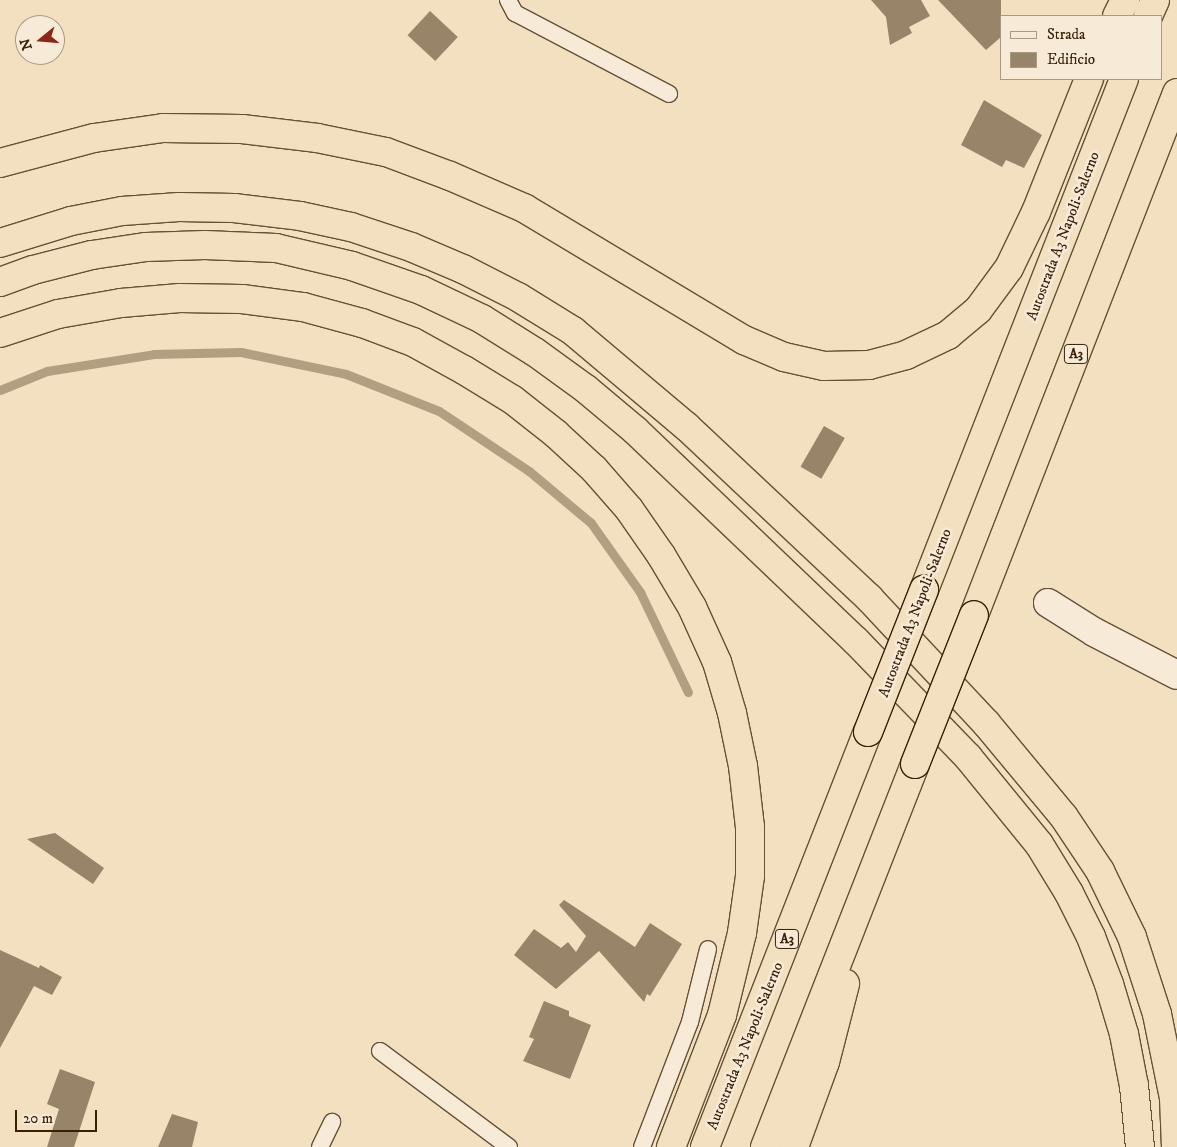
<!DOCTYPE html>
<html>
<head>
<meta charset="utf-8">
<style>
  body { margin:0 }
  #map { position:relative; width:1177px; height:1147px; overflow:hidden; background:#f2e0c1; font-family:"IM FELL DW Pica",serif }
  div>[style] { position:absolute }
  .stream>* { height:9px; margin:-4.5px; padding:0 4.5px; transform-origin:4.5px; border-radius:4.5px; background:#b29f82 }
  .building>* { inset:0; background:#988468; transform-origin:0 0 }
  .roads { filter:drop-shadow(1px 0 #665036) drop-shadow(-1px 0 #665036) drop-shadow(0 1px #665036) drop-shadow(0 -1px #665036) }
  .lane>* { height:16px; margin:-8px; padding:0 8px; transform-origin:8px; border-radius:8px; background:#f7ebd7 }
  .street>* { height:28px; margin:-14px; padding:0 14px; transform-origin:14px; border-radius:14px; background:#f7ebd7 }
  .highway>* { height:28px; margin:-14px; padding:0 14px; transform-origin:14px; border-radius:14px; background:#f2e0c1 }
  .bridges { filter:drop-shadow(1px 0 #372007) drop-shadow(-1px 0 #372007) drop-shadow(0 1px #372007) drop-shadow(0 -1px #372007) }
  .highway-bridge>* { height:28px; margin:-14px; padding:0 14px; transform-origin:14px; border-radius:14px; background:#f2e0c1 }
  span { translate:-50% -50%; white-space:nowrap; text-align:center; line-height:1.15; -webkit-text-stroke:5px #f7ebd7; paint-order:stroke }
  .shield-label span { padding:1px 4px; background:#f7ebd7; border:1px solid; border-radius:4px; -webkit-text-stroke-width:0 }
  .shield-label { font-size:14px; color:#372007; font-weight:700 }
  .street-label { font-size:15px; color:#372007 }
  .legend { position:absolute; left:1000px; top:15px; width:162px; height:65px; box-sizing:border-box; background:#f7ebd7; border:1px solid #aa9a84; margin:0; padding:6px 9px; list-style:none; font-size:15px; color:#372007 }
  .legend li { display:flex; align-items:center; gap:10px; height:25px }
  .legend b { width:25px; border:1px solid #aa9a84 }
  .north { position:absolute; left:15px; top:15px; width:50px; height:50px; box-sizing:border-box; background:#f7ebd7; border:1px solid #aa9a84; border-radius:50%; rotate:253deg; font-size:14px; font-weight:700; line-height:20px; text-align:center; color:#372007 }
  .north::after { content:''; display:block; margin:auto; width:18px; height:22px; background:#8f2418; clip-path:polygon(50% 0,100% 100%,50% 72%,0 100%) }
  .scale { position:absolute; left:15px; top:1110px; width:82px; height:22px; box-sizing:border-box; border:2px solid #372007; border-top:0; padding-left:6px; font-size:15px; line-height:18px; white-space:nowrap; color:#372007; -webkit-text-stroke:4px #f7ebd7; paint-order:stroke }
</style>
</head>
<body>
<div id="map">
  <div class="stream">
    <i style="left:0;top:390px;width:51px;rotate:-22deg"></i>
    <i style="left:47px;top:371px;width:108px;rotate:-9deg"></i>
    <i style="left:154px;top:354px;width:87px;rotate:-1.3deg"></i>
    <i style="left:241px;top:352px;width:107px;rotate:11.8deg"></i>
    <i style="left:346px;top:374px;width:100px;rotate:21.7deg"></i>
    <i style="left:439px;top:411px;width:108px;rotate:33.7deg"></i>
    <i style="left:529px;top:471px;width:81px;rotate:40deg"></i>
    <i style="left:591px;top:523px;width:85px;rotate:54.6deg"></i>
    <i style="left:640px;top:592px;width:111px;rotate:64.4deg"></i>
  </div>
  <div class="building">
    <i style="clip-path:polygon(871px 0,921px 0,930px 16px,909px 27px,912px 33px,890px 45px,886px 17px)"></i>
    <i style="clip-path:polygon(938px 0,1001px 0,1001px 37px,986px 50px)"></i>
    <i style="left:430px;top:11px;width:38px;height:33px;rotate:43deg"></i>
    <i style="clip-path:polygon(984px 100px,1042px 135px,1024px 168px,1006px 160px,1002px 167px,961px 145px)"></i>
    <i style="left:824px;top:426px;width:24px;height:47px;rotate:30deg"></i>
    <i style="clip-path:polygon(55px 833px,104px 868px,93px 884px,27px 839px)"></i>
    <i style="clip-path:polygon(564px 900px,635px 947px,650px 923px,682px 944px,650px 996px,647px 994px,644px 1002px,599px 951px,556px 989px,514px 955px,534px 929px,561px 948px,568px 942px,576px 952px,586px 936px,559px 905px)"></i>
    <i style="clip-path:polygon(0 950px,39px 968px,40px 965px,62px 977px,52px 995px,34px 986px,0 1048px)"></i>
    <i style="clip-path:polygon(544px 1001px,569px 1011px,569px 1016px,591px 1025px,570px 1079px,523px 1061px,534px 1039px,529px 1037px)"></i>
    <i style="clip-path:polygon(60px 1069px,95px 1082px,74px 1147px,47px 1147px,59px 1109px,47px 1104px)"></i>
    <i style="clip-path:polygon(172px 1114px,198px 1122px,192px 1147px,158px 1147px)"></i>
  </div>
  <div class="roads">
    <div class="lane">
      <i style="left:508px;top:0;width:15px;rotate:62deg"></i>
      <i style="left:515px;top:13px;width:174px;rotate:27.7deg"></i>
      <i style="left:380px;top:1051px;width:161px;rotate:36.7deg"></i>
      <i style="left:320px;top:1147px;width:28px;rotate:-64deg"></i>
      <i style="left:642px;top:1147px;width:134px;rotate:-69deg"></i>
      <i style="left:690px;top:1022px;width:75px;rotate:-76.1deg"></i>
    </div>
    <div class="street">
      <i style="left:1048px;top:603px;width:54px;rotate:32.2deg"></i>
      <i style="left:1094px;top:632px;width:93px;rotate:27.4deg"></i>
    </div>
    <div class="highway">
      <i style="left:1117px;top:16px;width:18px;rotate:-63deg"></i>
      <i style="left:1148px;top:16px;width:17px;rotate:-66deg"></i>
      <i style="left:0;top:163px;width:97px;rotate:-14.9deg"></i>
      <i style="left:94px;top:138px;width:70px;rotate:-8.2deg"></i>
      <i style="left:163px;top:128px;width:79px;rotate:0.7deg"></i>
      <i style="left:242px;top:129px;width:76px;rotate:6.8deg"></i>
      <i style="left:317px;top:138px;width:70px;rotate:11.5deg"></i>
      <i style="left:386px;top:152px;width:68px;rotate:20.6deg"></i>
      <i style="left:450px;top:176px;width:81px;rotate:23.4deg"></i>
      <i style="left:524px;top:208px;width:257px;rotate:31deg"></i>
      <i style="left:744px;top:340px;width:43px;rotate:23deg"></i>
      <i style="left:784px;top:357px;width:41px;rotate:12.7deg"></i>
      <i style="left:824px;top:366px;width:45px;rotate:-1.3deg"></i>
      <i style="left:869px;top:365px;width:38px;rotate:-15deg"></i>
      <i style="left:906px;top:355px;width:47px;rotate:-25.5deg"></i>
      <i style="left:948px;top:335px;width:39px;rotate:-40deg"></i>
      <i style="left:978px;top:310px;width:52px;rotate:-53.6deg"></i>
      <i style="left:1009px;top:268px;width:62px;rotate:-64.3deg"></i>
      <i style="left:1036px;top:212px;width:143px;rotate:-68.3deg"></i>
      <i style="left:0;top:243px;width:74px;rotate:-17.2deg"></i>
      <i style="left:71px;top:221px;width:52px;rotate:-11.1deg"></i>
      <i style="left:122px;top:211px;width:57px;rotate:-4deg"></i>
      <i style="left:179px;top:207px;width:55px;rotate:1deg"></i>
      <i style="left:234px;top:208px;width:66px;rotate:6.9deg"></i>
      <i style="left:300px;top:216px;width:52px;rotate:12.2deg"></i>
      <i style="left:351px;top:227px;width:63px;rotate:18.4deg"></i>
      <i style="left:411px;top:247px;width:56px;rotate:22.9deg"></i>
      <i style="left:463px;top:269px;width:62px;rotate:27deg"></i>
      <i style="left:518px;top:297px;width:65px;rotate:31.7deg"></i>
      <i style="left:573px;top:331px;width:149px;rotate:40.1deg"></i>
      <i style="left:687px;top:427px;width:250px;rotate:43.2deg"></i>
      <i style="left:869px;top:598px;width:171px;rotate:46.9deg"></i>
      <i style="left:986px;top:723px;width:122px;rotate:50.3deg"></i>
      <i style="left:1064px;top:817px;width:65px;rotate:56.3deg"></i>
      <i style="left:1100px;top:871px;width:73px;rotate:64.1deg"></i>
      <i style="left:1132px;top:937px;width:81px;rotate:72deg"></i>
      <i style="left:1157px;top:1014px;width:86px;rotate:78.6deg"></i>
      <i style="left:1174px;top:1098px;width:49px;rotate:87.7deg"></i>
      <i style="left:0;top:282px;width:35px;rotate:-20deg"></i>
      <i style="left:33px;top:270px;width:61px;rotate:-14.3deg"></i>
      <i style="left:92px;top:255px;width:55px;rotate:-8.4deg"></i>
      <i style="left:146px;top:247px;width:59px;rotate:-1.9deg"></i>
      <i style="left:205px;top:245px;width:71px;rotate:2.4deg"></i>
      <i style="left:276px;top:248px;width:78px;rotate:13.3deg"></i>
      <i style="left:352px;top:266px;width:73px;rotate:19.2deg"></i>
      <i style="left:421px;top:290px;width:68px;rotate:25.4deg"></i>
      <i style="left:482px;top:319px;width:62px;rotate:31.9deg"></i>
      <i style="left:535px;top:352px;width:63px;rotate:36deg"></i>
      <i style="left:586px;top:389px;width:65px;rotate:40deg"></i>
      <i style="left:636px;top:431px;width:304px;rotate:43.7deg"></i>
      <i style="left:856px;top:641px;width:161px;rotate:46deg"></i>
      <i style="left:968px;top:757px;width:112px;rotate:50.8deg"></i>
      <i style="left:1039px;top:844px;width:57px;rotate:58.5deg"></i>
      <i style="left:1069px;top:893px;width:49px;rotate:63.4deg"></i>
      <i style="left:1091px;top:937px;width:50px;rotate:69deg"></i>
      <i style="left:1109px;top:984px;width:52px;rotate:73.3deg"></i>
      <i style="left:1124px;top:1034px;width:53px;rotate:79.1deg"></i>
      <i style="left:1134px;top:1086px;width:61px;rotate:84.4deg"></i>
      <i style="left:0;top:333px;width:61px;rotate:-18.1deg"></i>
      <i style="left:58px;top:314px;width:64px;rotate:-9.9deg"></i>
      <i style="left:121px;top:303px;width:59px;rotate:-4.8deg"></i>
      <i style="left:180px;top:298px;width:62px;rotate:0.9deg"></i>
      <i style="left:242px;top:299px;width:62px;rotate:7.5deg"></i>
      <i style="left:303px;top:307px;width:61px;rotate:15.2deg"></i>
      <i style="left:362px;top:323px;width:54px;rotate:20.4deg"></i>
      <i style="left:413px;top:342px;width:58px;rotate:28.8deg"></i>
      <i style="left:464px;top:370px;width:57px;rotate:31.5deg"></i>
      <i style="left:513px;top:400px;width:55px;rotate:38.3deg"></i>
      <i style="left:556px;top:434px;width:52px;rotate:42.6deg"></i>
      <i style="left:594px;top:469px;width:53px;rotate:48.8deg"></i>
      <i style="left:629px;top:509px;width:56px;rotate:55.2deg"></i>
      <i style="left:661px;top:555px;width:61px;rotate:59.2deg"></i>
      <i style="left:692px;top:607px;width:60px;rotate:65.6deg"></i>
      <i style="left:717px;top:662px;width:53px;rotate:73.6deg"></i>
      <i style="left:732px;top:713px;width:54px;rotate:78.3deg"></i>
      <i style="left:743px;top:766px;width:61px;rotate:83.5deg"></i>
      <i style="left:750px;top:827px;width:49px;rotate:90deg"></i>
      <i style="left:750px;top:876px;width:58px;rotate:98deg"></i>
      <i style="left:742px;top:933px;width:84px;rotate:103.7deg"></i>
      <i style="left:722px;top:1015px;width:142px;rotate:111.1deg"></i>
      <i style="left:924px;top:590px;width:549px;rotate:-68.63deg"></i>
      <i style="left:974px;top:615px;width:560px;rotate:-68.75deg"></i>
      <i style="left:705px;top:1147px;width:446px;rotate:-68.6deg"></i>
      <i style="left:765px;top:1147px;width:411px;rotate:-68.6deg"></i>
      <i style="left:794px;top:1147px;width:90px;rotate:-70deg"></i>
      <i style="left:825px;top:1062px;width:81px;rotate:-75.6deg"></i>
    </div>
  </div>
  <div class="bridges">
    <div class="highway-bridge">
      <i style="left:868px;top:732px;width:153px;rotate:-68.5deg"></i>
      <i style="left:915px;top:764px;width:160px;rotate:-68.4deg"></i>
    </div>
  </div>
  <div class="shield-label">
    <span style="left:1076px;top:354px">A3</span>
    <span style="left:787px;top:939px">A3</span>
  </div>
  <div class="street-label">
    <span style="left:1063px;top:236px;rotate:-69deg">Autostrada A3 Napoli-Salerno</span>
    <span style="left:915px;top:613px;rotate:-69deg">Autostrada A3 Napoli-Salerno</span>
    <span style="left:745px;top:1046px;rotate:-68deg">Autostrada A3 Napoli-Salerno</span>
  </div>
  <ul class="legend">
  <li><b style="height:6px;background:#f7ebd7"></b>Strada</li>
  <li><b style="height:14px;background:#988468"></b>Edificio</li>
  </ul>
  <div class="north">N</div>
  <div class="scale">20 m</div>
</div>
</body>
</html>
